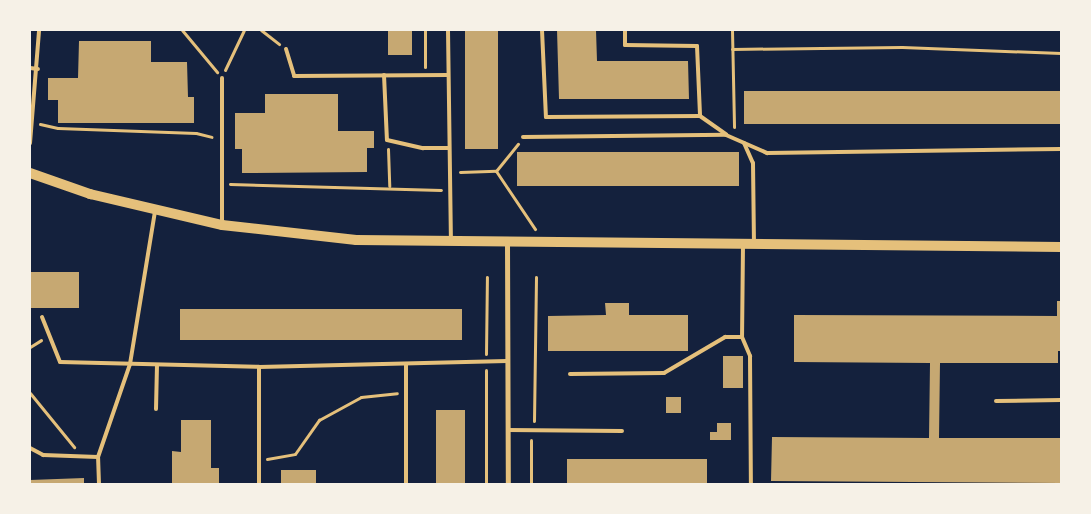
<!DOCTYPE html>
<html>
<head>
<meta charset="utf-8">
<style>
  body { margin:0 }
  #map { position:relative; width:1091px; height:514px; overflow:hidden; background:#14213d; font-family:"DejaVu Sans",sans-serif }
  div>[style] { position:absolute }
  .building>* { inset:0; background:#c6a872; transform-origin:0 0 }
  .path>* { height:3px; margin:-1.5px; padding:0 1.5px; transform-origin:1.5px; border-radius:1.5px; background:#e5c07b }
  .service>* { height:4px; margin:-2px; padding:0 2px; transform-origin:2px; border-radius:2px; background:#e5c07b }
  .minor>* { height:5px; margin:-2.5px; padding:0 2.5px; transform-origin:2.5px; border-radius:2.5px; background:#e5c07b }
  .secondary>* { height:10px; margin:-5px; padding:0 5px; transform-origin:5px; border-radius:5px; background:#e5c07b }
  span { translate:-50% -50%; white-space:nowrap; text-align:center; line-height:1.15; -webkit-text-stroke:5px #f6f1e7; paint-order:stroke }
  .frame { position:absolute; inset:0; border:31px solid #f6f1e7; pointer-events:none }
</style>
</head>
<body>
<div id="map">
  <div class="building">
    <i style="left:388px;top:30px;width:24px;height:25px"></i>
    <i style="left:465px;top:30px;width:33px;height:119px"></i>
    <i style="clip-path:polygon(557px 30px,596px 30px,597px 61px,688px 61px,689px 99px,559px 99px)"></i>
    <i style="clip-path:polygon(79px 41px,151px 41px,151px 62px,187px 62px,188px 97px,194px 97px,194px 123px,58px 123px,58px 100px,48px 100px,48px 78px,78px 78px)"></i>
    <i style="left:1061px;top:91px;width:33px;height:317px;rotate:90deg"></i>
    <i style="clip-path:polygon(265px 94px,338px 94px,338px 131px,374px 131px,374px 148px,367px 148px,367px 172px,242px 173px,242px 149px,235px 149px,235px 113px,265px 113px)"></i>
    <i style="left:517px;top:152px;width:222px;height:34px"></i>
    <i style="left:30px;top:272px;width:49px;height:36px"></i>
    <i style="clip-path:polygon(1057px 301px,1061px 301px,1061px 351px,1058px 351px,1058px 363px,940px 363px,939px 438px,1061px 438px,1061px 483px,771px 481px,772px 437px,929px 438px,930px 363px,794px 362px,794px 315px,1057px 316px)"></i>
    <i style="clip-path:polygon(605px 303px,629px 303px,629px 315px,688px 315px,688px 351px,548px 351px,548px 316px,606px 315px)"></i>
    <i style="left:180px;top:309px;width:282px;height:31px"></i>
    <i style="left:723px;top:356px;width:20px;height:32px"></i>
    <i style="left:681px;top:397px;width:16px;height:15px;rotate:90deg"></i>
    <i style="left:436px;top:410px;width:29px;height:74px"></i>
    <i style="clip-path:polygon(181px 420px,211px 420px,211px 468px,219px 468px,219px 484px,172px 484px,172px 451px,181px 452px)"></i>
    <i style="clip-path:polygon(717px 423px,731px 423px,731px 440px,710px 440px,710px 432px,717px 432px)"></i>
    <i style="left:567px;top:459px;width:140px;height:25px"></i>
    <i style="left:281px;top:470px;width:35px;height:14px"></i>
    <i style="clip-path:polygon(84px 478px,84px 484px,30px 484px,30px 480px)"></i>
  </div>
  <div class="path">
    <i style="left:182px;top:30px;width:55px;rotate:50.2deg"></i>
    <i style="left:261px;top:30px;width:23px;rotate:38deg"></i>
    <i style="left:732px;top:30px;width:97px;rotate:88.8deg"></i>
    <i style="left:732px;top:49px;width:170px;rotate:-0.7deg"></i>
    <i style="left:902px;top:47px;width:159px;rotate:2.2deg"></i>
    <i style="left:425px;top:67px;width:37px;rotate:-90deg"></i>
    <i style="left:225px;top:70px;width:44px;rotate:-64.6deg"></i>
    <i style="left:40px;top:124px;width:18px;rotate:13deg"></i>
    <i style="left:58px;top:128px;width:138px;rotate:2.1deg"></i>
    <i style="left:196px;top:133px;width:16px;rotate:14deg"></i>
    <i style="left:388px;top:149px;width:37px;rotate:88deg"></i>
    <i style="left:496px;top:171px;width:70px;rotate:56.1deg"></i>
    <i style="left:460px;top:172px;width:36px;rotate:-2deg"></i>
    <i style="left:496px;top:171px;width:35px;rotate:-51deg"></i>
    <i style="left:230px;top:184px;width:211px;rotate:1.6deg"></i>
    <i style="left:30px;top:347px;width:13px;rotate:-32deg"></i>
    <i style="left:486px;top:354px;width:77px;rotate:-89.3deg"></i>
    <i style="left:30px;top:393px;width:70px;rotate:50.8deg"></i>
    <i style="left:534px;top:421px;width:144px;rotate:-89.2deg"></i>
    <i style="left:267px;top:459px;width:28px;rotate:-10deg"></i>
    <i style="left:295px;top:454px;width:42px;rotate:-54.8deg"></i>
    <i style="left:319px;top:420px;width:48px;rotate:-28.7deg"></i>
    <i style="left:361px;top:397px;width:36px;rotate:-6deg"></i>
    <i style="left:486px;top:484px;width:114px;rotate:-90deg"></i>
    <i style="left:531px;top:484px;width:44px;rotate:-90deg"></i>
  </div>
  <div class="service">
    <i style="left:448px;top:30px;width:209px;rotate:89.2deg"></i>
    <i style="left:542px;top:30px;width:87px;rotate:87.4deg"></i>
    <i style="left:546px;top:117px;width:154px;rotate:-0.4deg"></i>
    <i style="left:700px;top:116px;width:32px;rotate:35deg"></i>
    <i style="left:625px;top:30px;width:15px;rotate:90deg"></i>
    <i style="left:625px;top:45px;width:72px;rotate:0.8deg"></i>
    <i style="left:697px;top:46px;width:70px;rotate:87.5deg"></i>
    <i style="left:286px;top:49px;width:28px;rotate:73deg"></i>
    <i style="left:294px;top:76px;width:154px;rotate:-0.4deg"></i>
    <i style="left:30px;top:68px;width:8px;rotate:7deg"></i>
    <i style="left:384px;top:75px;width:65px;rotate:87.4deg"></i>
    <i style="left:387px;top:140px;width:37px;rotate:13deg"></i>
    <i style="left:423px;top:148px;width:26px"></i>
    <i style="left:222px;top:78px;width:145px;rotate:90deg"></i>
    <i style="left:523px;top:137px;width:203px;rotate:-0.6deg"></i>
    <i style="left:726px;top:135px;width:45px;rotate:23.7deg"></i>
    <i style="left:767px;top:153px;width:294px;rotate:-0.8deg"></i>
    <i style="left:30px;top:143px;width:113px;rotate:-85.4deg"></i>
    <i style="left:744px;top:143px;width:22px;rotate:66deg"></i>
    <i style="left:753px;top:163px;width:81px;rotate:89.3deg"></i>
    <i style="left:743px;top:245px;width:92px;rotate:90.6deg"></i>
    <i style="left:742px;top:337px;width:21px;rotate:67deg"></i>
    <i style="left:750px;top:356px;width:128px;rotate:89.6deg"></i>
    <i style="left:42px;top:317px;width:48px;rotate:68.2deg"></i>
    <i style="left:60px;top:362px;width:199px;rotate:1.4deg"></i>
    <i style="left:259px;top:367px;width:248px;rotate:-1.4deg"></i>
    <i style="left:406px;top:364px;width:120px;rotate:90deg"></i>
    <i style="left:259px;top:367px;width:117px;rotate:90deg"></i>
    <i style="left:570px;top:374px;width:94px;rotate:-0.6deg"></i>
    <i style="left:664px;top:373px;width:71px;rotate:-30.5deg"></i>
    <i style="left:725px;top:337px;width:17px"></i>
    <i style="left:996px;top:401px;width:65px;rotate:-0.9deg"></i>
    <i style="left:156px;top:409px;width:44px;rotate:-88.7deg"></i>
    <i style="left:508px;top:430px;width:114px;rotate:0.5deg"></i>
    <i style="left:30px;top:448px;width:15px;rotate:28deg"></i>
    <i style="left:43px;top:455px;width:55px;rotate:2.1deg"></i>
    <i style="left:99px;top:484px;width:27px;rotate:-92deg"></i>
    <i style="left:98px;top:457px;width:98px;rotate:-71deg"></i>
    <i style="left:130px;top:364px;width:155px;rotate:-80.7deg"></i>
  </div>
  <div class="minor">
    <i style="left:507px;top:243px;width:241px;rotate:89.8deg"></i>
  </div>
  <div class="secondary">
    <i style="left:30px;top:173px;width:64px;rotate:19.3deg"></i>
    <i style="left:90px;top:194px;width:136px;rotate:13.2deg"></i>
    <i style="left:222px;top:225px;width:135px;rotate:6.4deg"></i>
    <i style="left:356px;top:240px;width:705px;rotate:0.57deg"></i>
  </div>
  <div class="frame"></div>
</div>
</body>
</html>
